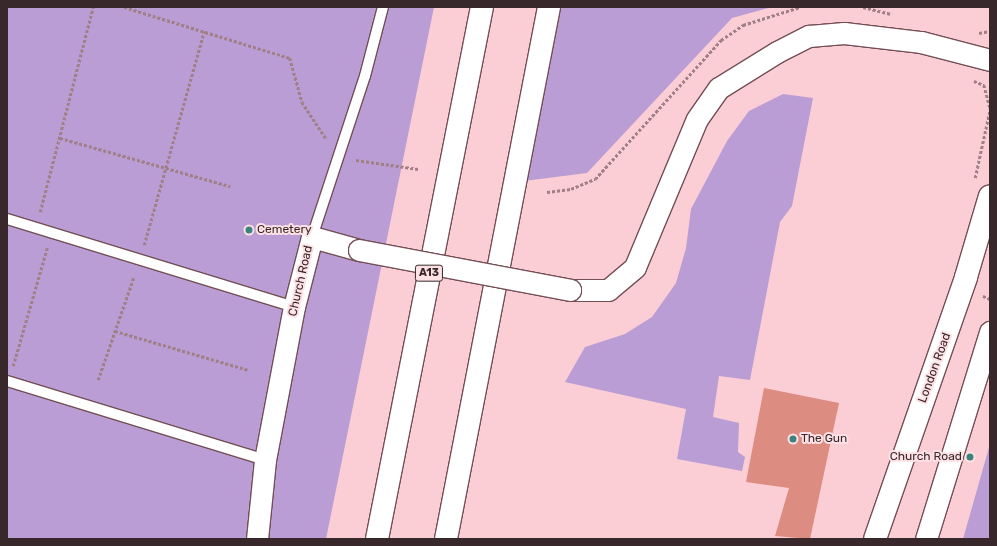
<!DOCTYPE html>
<html>
<head>
<meta charset="utf-8">
<style>
  body { margin:0 }
  #map { position:relative; width:997px; height:546px; overflow:hidden; background:#fbced5; font-family:Rubik,sans-serif }
  div>[style] { position:absolute }
  .green>* { inset:0; background:#b99dd4 }
  .building>* { inset:0; background:#dc8c81 }
  .path>* { height:2.5px; margin-top:-1.25px; transform-origin:0; background:repeating-linear-gradient(90deg,#a08086 0 3px,transparent 0 5px) }
  .roads { filter:drop-shadow(1px 0 #734e54) drop-shadow(-1px 0 #734e54) drop-shadow(0 1px #734e54) drop-shadow(0 -1px #734e54) }
  .service>* { height:10px; margin:-5px; padding:0 5px; transform-origin:5px; border-radius:5px; background:#fff }
  .minor>* { height:21px; margin:-10.5px; padding:0 10.5px; transform-origin:10.5px; border-radius:10.5px; background:#fff }
  .secondary>* { height:22px; margin:-11px; padding:0 11px; transform-origin:11px; border-radius:11px; background:#fff }
  .trunk>* { height:22px; margin:-11px; padding:0 11px; transform-origin:11px; border-radius:11px; background:#fff }
  .bridges { filter:drop-shadow(1px 0 #734e54) drop-shadow(-1px 0 #734e54) drop-shadow(0 1px #734e54) drop-shadow(0 -1px #734e54) }
  .minor-bridge>* { height:21px; margin:-10.5px; padding:0 10.5px; transform-origin:10.5px; border-radius:10.5px; background:#fff }
  .dots>* { width:11px; height:11px; translate:-50% -50%; box-sizing:border-box; border:2px solid #fde1e5; border-radius:50% }
  span { translate:-50% -50%; white-space:nowrap; text-align:center; line-height:1.15; -webkit-text-stroke:4px #fde1e5; paint-order:stroke }
  .shield-label span { padding:1px 3px; background:#fde1e5; border:1px solid; border-radius:3px; -webkit-text-stroke-width:0 }
  .shield-label { font-size:11px; color:#39282b; font-weight:700 }
  .poi-label { font-size:12px; color:#39282b }
  .left { translate:0 -50%; text-align:left }
  .right { translate:-100% -50%; text-align:right }
  .street-label { font-size:12px; color:#39282b }
  .frame { position:absolute; inset:0; border:8px solid #39282b; pointer-events:none }
</style>
</head>
<body>
<div id="map">
  <div class="green">
    <i style="clip-path:polygon(7px 7px,434px 7px,326px 539px,7px 539px)"></i>
    <i style="clip-path:polygon(559px 7px,772px 7px,732px 18px,587px 173px,524px 181px)"></i>
    <i style="clip-path:polygon(783px 94px,813px 98px,792px 206px,780px 222px,750px 380px,719px 376px,713px 417px,739px 423px,738px 452px,745px 457px,742px 471px,677px 459px,686px 409px,565px 382px,585px 347px,625px 334px,652px 317px,676px 283px,686px 248px,691px 209px,727px 141px,749px 111px)"></i>
    <i style="clip-path:polygon(990px 444px,990px 539px,963px 539px)"></i>
  </div>
  <div class="building">
    <i style="clip-path:polygon(764px 388px,839px 403px,810px 539px,775px 536px,789px 488px,746px 482px)"></i>
  </div>
  <div class="path">
    <i style="left:124px;top:7px;width:174px;rotate:17.1deg"></i>
    <i style="left:290px;top:58px;width:46px;rotate:74.7deg"></i>
    <i style="left:302px;top:102px;width:45px;rotate:56.7deg"></i>
    <i style="left:863px;top:7px;width:30px;rotate:14deg"></i>
    <i style="left:979px;top:33px;width:11px;rotate:-10deg"></i>
    <i style="left:974px;top:81px;width:11px;rotate:22deg"></i>
    <i style="left:984px;top:85px;width:23px;rotate:75deg"></i>
    <i style="left:60px;top:138px;width:177px;rotate:15.8deg"></i>
    <i style="left:356px;top:160px;width:63px;rotate:8.3deg"></i>
    <i style="left:975px;top:178px;width:71px;rotate:-77.7deg"></i>
    <i style="left:547px;top:192px;width:24px;rotate:-7deg"></i>
    <i style="left:571px;top:189px;width:26px;rotate:-23deg"></i>
    <i style="left:595px;top:179px;width:188px;rotate:-47.8deg"></i>
    <i style="left:721px;top:40px;width:27px;rotate:-34deg"></i>
    <i style="left:743px;top:25px;width:60px;rotate:-17.5deg"></i>
    <i style="left:40px;top:212px;width:212px;rotate:-75.5deg"></i>
    <i style="left:144px;top:245px;width:222px;rotate:-74.3deg"></i>
    <i style="left:983px;top:296px;width:8px;rotate:23deg"></i>
    <i style="left:115px;top:331px;width:139px;rotate:16.3deg"></i>
    <i style="left:13px;top:366px;width:123px;rotate:-73.9deg"></i>
    <i style="left:98px;top:380px;width:110px;rotate:-70.9deg"></i>
  </div>
  <div class="roads">
    <div class="service">
      <i style="left:7px;top:219px;width:300px;rotate:17deg"></i>
      <i style="left:312px;top:237px;width:169px;rotate:-71.8deg"></i>
      <i style="left:365px;top:76px;width:71px;rotate:-75.4deg"></i>
      <i style="left:7px;top:381px;width:270px;rotate:17deg"></i>
    </div>
    <div class="minor">
      <i style="left:570px;top:290px;width:38px"></i>
      <i style="left:608px;top:290px;width:35px;rotate:-40deg"></i>
      <i style="left:635px;top:267px;width:160px;rotate:-67.3deg"></i>
      <i style="left:697px;top:119px;width:38px;rotate:-55deg"></i>
      <i style="left:719px;top:88px;width:68px;rotate:-31.8deg"></i>
      <i style="left:777px;top:52px;width:36px;rotate:-27deg"></i>
      <i style="left:809px;top:36px;width:35px;rotate:-5deg"></i>
      <i style="left:844px;top:33px;width:78px;rotate:6.7deg"></i>
      <i style="left:921px;top:42px;width:71px;rotate:14.6deg"></i>
      <i style="left:257px;top:539px;width:79px;rotate:-84.2deg"></i>
      <i style="left:265px;top:460px;width:156px;rotate:-79.3deg"></i>
      <i style="left:294px;top:307px;width:72px;rotate:-75.6deg"></i>
      <i style="left:312px;top:237px;width:49px;rotate:15.5deg"></i>
      <i style="left:926px;top:539px;width:217px;rotate:-72.8deg"></i>
    </div>
    <div class="secondary">
      <i style="left:875px;top:539px;width:277px;rotate:-70.8deg"></i>
      <i style="left:966px;top:277px;width:84px;rotate:-73.5deg"></i>
    </div>
    <div class="trunk">
      <i style="left:377px;top:539px;width:542px;rotate:-78.84deg"></i>
      <i style="left:446px;top:539px;width:542px;rotate:-79.04deg"></i>
    </div>
  </div>
  <div class="bridges">
    <div class="minor-bridge">
      <i style="left:359px;top:250px;width:215px;rotate:10.7deg"></i>
    </div>
  </div>
  <div class="dots">
    <i style="left:249px;top:230px;background:#3c837d"></i>
    <i style="left:793px;top:439px;background:#3c837d"></i>
    <i style="left:970px;top:457px;background:#3c837d"></i>
  </div>
  <div class="shield-label">
    <span style="left:429px;top:273px">A13</span>
  </div>
  <div class="poi-label">
    <span class="left" style="left:257px;top:230px">Cemetery</span>
    <span class="left" style="left:801px;top:439px">The Gun</span>
    <span class="right" style="left:962px;top:457px">Church Road</span>
  </div>
  <div class="street-label">
    <span style="left:301px;top:281px;rotate:-77deg">Church Road</span>
    <span style="left:935px;top:368px;rotate:-70deg">London Road</span>
  </div>
  <div class="frame"></div>
</div>
</body>
</html>
